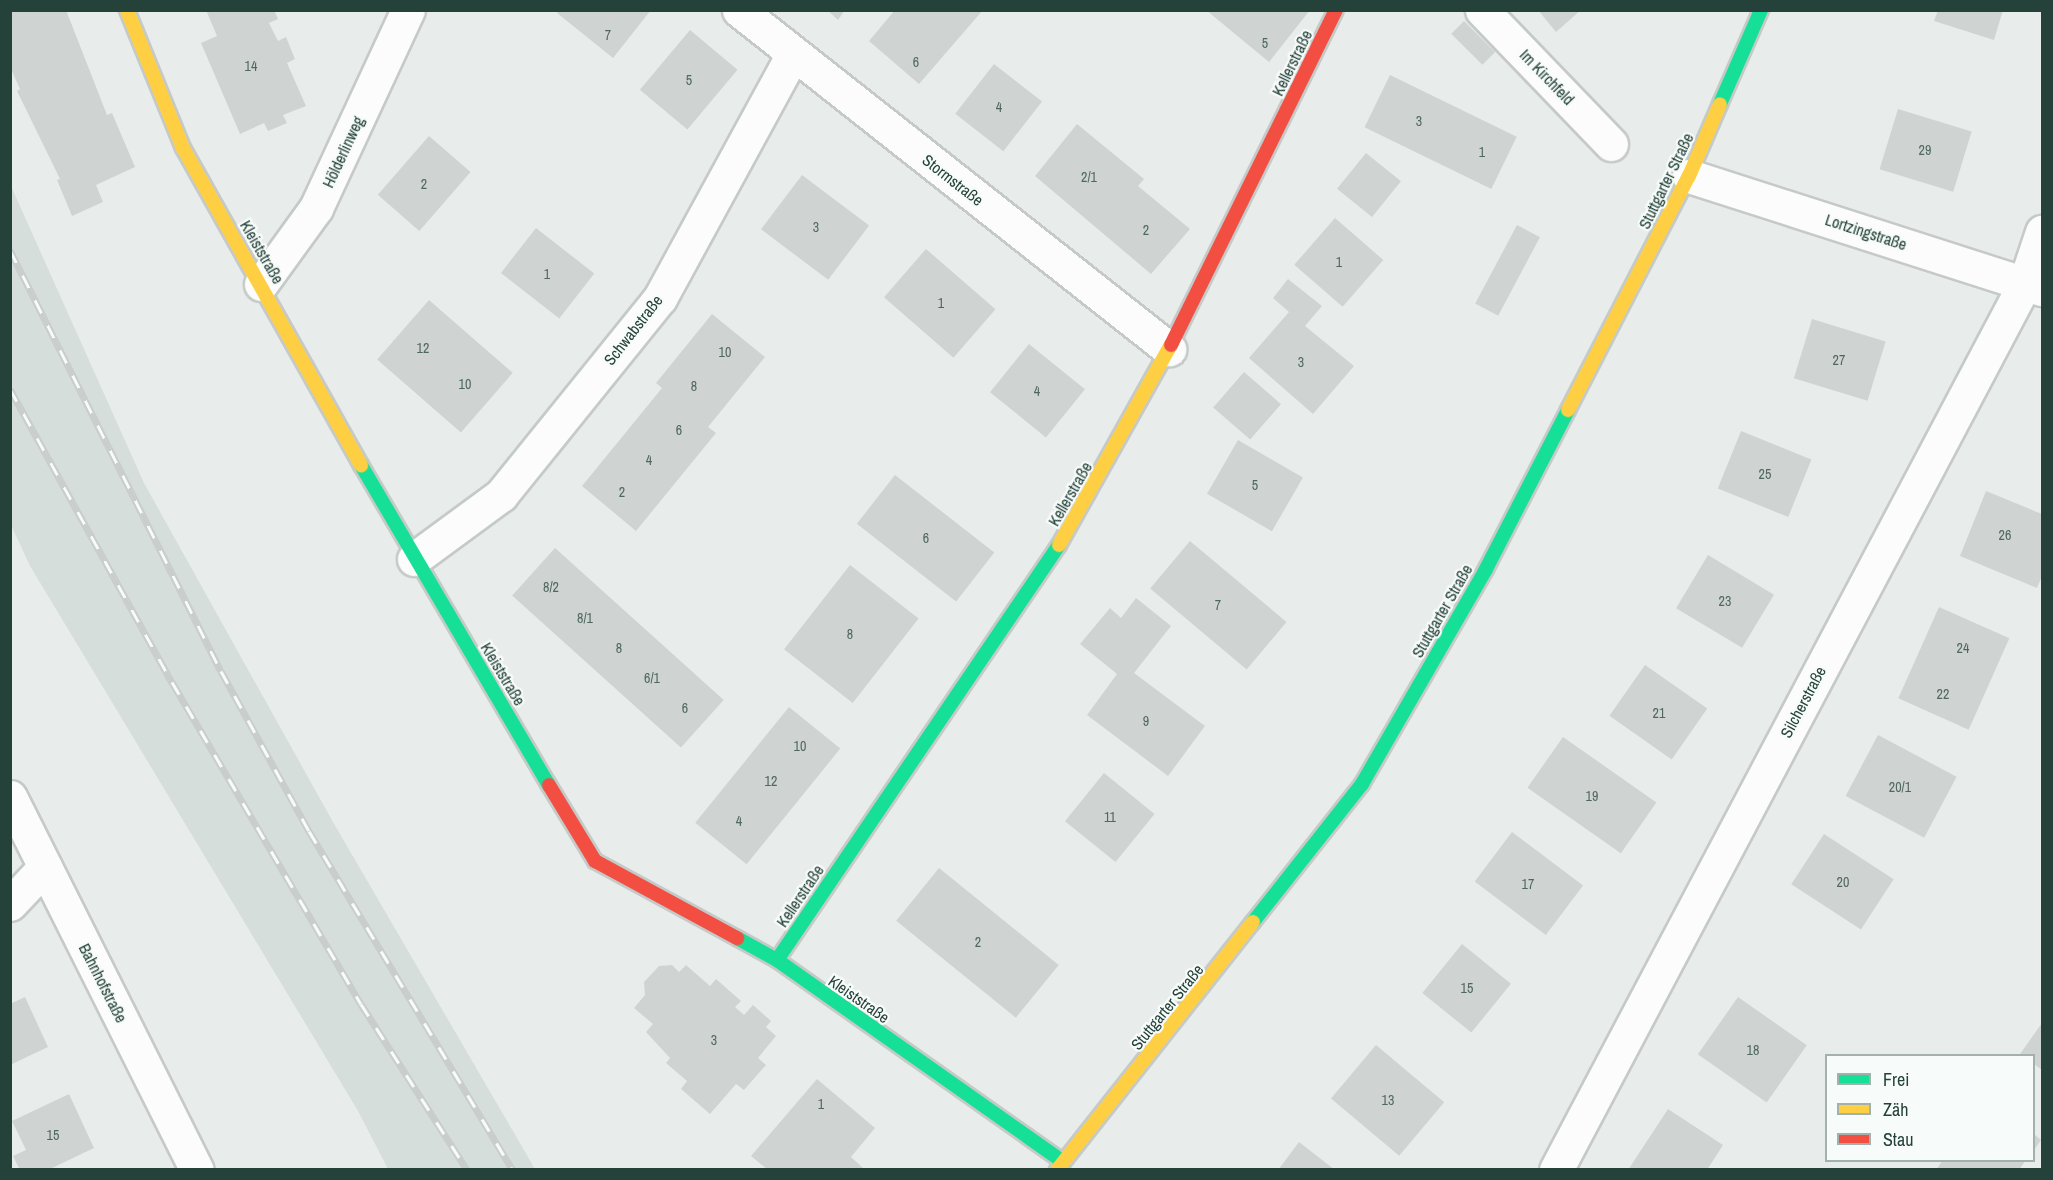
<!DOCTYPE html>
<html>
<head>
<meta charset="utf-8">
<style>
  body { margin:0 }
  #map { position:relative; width:2053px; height:1180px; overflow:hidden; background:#e8edeb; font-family:"Archivo Narrow",sans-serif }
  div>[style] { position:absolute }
  .built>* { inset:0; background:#d6dedb }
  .building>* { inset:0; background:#cfd4d2; transform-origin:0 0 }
  .roads { filter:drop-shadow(2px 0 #c5cac8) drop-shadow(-2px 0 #c5cac8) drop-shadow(0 2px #c5cac8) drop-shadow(0 -2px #c5cac8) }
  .street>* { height:33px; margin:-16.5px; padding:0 16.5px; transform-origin:16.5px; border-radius:16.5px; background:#fcfcfc }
  .fast>* { height:14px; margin:-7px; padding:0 7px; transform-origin:7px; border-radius:7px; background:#16e098 }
  .slow>* { height:14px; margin:-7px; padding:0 7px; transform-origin:7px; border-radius:7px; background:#ffcf43 }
  .jam>* { height:14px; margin:-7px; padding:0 7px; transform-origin:7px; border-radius:7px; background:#f24e42 }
  .rail>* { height:7px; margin-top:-3.5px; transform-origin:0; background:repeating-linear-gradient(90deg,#f7fbf9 0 14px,#c9cdcc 0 28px); box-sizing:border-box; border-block:2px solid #c9cdcc }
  span { translate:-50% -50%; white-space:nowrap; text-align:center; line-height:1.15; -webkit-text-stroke:4.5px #f7fbf9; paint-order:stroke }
  .number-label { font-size:14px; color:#506761 }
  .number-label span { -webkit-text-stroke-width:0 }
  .street-label { font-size:16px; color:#24423a }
  .frame { position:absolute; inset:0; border:12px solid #24423a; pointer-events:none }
  .legend { position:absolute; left:1825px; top:1054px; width:210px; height:108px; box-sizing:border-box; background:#f7fbf9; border:2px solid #a3b1ad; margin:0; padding:8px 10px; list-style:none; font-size:18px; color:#24423a }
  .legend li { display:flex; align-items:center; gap:12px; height:30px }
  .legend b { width:30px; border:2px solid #a3b1ad }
</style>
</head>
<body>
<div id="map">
  <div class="built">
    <i style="clip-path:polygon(11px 186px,144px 483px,333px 822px,535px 1169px,388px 1169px,358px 1111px,30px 566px,11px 525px)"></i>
  </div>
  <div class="building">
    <i style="clip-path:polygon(10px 10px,66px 10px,107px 115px,112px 113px,135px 167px,96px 185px,103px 202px,72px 216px,57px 180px,60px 179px,17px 91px,20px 89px,10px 67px)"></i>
    <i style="clip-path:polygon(206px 10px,274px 10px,278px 19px,269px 23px,278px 41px,286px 37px,295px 59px,287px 63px,306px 106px,283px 115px,287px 123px,268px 131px,264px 123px,240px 134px,201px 43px,217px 36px)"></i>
    <i style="clip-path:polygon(559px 10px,651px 10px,613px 58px,557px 13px)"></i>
    <i style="clip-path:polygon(827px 10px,845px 10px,838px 20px)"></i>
    <i style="clip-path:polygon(895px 10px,983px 10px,919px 84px,869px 41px)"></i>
    <i style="clip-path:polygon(1206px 10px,1310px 10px,1269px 62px)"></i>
    <i style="clip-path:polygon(1538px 10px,1581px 10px,1556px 32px)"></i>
    <i style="clip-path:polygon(1938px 10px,2003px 10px,1994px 40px,1934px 21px)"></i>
    <i style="left:1464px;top:21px;width:44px;height:18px;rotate:45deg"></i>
    <i style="left:690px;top:30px;width:62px;height:78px;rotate:40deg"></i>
    <i style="left:994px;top:64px;width:61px;height:63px;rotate:38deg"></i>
    <i style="left:1390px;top:75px;width:141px;height:58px;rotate:26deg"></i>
    <i style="left:1898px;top:109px;width:77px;height:63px;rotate:17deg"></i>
    <i style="clip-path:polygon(1077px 124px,1144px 179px,1138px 186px,1190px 229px,1151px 274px,1035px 176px)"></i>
    <i style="left:429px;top:136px;width:55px;height:78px;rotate:41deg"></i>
    <i style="left:1366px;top:153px;width:45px;height:46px;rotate:39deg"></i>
    <i style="left:802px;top:175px;width:84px;height:68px;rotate:37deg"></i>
    <i style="left:1335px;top:218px;width:64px;height:62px;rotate:41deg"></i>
    <i style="left:1517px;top:225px;width:26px;height:89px;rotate:28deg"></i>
    <i style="left:536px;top:228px;width:74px;height:57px;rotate:38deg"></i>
    <i style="left:926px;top:249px;width:92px;height:64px;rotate:41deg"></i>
    <i style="clip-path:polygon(1288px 279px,1322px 306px,1305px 326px,1354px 366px,1313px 414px,1249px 358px,1289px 312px,1273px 298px)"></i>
    <i style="left:429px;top:300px;width:111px;height:79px;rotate:41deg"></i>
    <i style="clip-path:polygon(712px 314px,765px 357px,708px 427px,716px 433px,636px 531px,582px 486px,662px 388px,656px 383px)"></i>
    <i style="left:1812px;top:319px;width:77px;height:62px;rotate:17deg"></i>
    <i style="left:1029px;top:344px;width:72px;height:62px;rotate:39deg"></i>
    <i style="left:1244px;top:372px;width:49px;height:47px;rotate:41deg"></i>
    <i style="left:1741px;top:431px;width:76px;height:62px;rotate:22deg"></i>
    <i style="left:1238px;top:440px;width:75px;height:62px;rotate:30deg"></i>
    <i style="left:895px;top:475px;width:126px;height:62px;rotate:38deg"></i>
    <i style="clip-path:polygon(1986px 491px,2042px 514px,2042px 576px,2037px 588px,1960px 556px)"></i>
    <i style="left:1190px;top:541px;width:126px;height:62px;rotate:40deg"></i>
    <i style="left:555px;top:548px;width:227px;height:64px;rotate:42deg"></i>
    <i style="left:1708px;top:555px;width:77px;height:62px;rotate:31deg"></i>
    <i style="left:850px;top:565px;width:87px;height:107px;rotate:38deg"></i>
    <i style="clip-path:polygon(1136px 598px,1171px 626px,1134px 673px,1205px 726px,1168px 776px,1087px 715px,1117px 674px,1080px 644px,1110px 608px,1121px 618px)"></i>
    <i style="left:1939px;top:607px;width:77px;height:100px;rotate:24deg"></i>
    <i style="left:1645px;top:665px;width:76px;height:62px;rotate:35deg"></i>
    <i style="left:789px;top:707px;width:66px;height:149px;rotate:39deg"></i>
    <i style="left:1878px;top:735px;width:89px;height:69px;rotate:28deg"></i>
    <i style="left:1563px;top:737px;width:114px;height:62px;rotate:35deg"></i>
    <i style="left:1104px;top:773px;width:65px;height:62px;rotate:39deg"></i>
    <i style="left:1512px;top:832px;width:89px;height:62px;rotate:37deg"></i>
    <i style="left:1824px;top:834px;width:83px;height:60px;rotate:33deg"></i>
    <i style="left:939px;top:868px;width:154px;height:68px;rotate:39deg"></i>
    <i style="left:1462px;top:944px;width:63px;height:63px;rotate:39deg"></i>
    <i style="clip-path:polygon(672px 965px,679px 972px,686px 965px,710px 986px,716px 979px,741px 1001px,735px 1007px,744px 1015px,753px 1005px,771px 1021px,766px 1027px,776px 1036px,758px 1058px,766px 1065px,744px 1090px,736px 1084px,710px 1114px,681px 1089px,687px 1081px,666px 1063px,670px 1058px,646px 1032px,653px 1024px,634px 1008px,645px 995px,644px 982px,659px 966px)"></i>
    <i style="clip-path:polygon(25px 997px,48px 1047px,10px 1065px,10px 1004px)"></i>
    <i style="left:1738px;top:997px;width:84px;height:70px;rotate:35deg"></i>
    <i style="clip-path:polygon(2042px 1023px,2042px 1070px,2034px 1064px,2034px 1056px,2020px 1054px)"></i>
    <i style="left:1376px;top:1045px;width:89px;height:70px;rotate:40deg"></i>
    <i style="clip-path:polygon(817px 1079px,875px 1128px,851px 1157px,863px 1168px,768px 1170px,751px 1156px)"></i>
    <i style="clip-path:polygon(69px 1094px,94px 1148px,48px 1170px,20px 1170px,13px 1156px,26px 1150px,12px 1121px)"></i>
    <i style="clip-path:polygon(1668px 1109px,1723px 1145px,1707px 1170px,1628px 1170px)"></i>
    <i style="clip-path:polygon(2034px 1134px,2041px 1140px,2034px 1150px)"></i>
    <i style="clip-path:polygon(1299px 1142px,1335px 1170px,1278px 1170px)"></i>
    <i style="clip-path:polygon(1943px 1160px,2026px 1160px,2019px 1170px,1936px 1170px)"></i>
  </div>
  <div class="roads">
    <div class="street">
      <i style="left:739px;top:10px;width:548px;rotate:38.25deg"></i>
      <i style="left:1482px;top:10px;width:186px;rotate:46.1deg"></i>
      <i style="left:1689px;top:176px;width:371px;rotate:17.8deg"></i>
      <i style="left:261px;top:284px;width:94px;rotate:-54.1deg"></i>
      <i style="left:316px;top:208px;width:218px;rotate:-65.1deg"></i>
      <i style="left:414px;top:559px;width:108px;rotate:-36.3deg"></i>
      <i style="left:501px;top:495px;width:253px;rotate:-51.1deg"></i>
      <i style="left:660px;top:298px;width:278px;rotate:-61.4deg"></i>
      <i style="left:10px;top:797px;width:417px;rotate:63.4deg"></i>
      <i style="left:10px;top:904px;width:51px;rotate:-46.6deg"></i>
      <i style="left:1556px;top:1170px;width:1003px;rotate:-62.13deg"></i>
      <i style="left:2025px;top:283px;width:54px;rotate:-71.6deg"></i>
    </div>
    <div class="fast">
      <i style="left:1720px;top:104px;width:103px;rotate:-66.4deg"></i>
      <i style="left:361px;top:465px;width:371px;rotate:59.6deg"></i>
      <i style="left:1253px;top:922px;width:176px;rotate:-51.7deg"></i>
      <i style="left:1362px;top:784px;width:248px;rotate:-60deg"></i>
      <i style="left:1486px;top:569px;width:179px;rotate:-62.7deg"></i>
      <i style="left:737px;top:938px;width:46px;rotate:28.8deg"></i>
      <i style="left:777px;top:960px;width:350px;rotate:35.2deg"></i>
      <i style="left:777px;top:960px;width:502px;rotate:-55.8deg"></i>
    </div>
    <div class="slow">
      <i style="left:127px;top:10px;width:149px;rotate:67.9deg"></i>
      <i style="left:183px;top:148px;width:364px;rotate:60.7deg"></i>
      <i style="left:1568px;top:410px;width:263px;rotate:-62.7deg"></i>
      <i style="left:1689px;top:176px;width:78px;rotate:-66.7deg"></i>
      <i style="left:1059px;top:545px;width:229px;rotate:-60.8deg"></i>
      <i style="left:1057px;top:1170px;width:316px;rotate:-51.7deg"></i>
    </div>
    <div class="jam">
      <i style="left:1171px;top:345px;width:373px;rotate:-63.8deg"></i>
      <i style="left:549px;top:785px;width:89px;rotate:58.8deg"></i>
      <i style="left:595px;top:861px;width:162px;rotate:28.5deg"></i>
    </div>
  </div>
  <div class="rail">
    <i style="left:10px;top:250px;width:471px;rotate:63.4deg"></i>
    <i style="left:221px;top:671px;width:183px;rotate:61.2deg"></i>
    <i style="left:309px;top:831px;width:396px;rotate:59deg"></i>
    <i style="left:10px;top:389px;width:335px;rotate:61.1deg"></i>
    <i style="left:172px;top:682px;width:373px;rotate:59.6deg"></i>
    <i style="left:361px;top:1004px;width:197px;rotate:57.4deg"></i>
  </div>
  <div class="number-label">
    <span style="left:608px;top:35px">7</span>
    <span style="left:1265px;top:43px">5</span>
    <span style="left:916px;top:62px">6</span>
    <span style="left:251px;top:66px">14</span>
    <span style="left:689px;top:80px">5</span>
    <span style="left:999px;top:107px">4</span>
    <span style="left:1419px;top:121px">3</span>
    <span style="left:1925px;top:150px">29</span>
    <span style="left:1482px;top:152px">1</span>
    <span style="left:1089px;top:177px">2/1</span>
    <span style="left:424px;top:184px">2</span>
    <span style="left:816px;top:227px">3</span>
    <span style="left:1146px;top:230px">2</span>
    <span style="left:1339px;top:262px">1</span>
    <span style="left:547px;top:274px">1</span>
    <span style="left:941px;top:303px">1</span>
    <span style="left:423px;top:348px">12</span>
    <span style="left:725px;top:352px">10</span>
    <span style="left:1839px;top:360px">27</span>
    <span style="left:1301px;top:362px">3</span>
    <span style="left:465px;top:384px">10</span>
    <span style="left:694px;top:386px">8</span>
    <span style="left:1037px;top:391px">4</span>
    <span style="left:679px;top:430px">6</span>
    <span style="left:649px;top:460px">4</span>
    <span style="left:1765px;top:474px">25</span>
    <span style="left:1255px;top:485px">5</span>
    <span style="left:622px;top:492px">2</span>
    <span style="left:2005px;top:535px">26</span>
    <span style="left:926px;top:538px">6</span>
    <span style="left:551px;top:587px">8/2</span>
    <span style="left:1725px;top:601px">23</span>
    <span style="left:1218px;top:605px">7</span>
    <span style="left:585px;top:618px">8/1</span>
    <span style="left:850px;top:634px">8</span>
    <span style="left:619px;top:648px">8</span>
    <span style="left:1963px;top:648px">24</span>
    <span style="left:652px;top:678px">6/1</span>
    <span style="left:1943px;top:694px">22</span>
    <span style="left:685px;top:708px">6</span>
    <span style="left:1659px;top:713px">21</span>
    <span style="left:1146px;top:721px">9</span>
    <span style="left:800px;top:746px">10</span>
    <span style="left:771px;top:781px">12</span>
    <span style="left:1900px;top:787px">20/1</span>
    <span style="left:1592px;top:796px">19</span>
    <span style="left:1110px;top:817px">11</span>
    <span style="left:739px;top:821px">4</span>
    <span style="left:1843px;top:882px">20</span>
    <span style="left:1528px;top:884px">17</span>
    <span style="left:978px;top:942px">2</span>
    <span style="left:1467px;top:988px">15</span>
    <span style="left:714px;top:1040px">3</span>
    <span style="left:1753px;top:1050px">18</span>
    <span style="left:1388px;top:1100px">13</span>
    <span style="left:821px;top:1104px">1</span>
    <span style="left:53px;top:1135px">15</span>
  </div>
  <div class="street-label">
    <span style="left:1292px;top:63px;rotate:-64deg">Kellerstraße</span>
    <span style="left:1547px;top:77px;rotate:46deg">Im Kirchfeld</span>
    <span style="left:343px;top:152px;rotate:-65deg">Hölderlinweg</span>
    <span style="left:953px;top:180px;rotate:38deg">Stormstraße</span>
    <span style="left:1666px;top:181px;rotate:-64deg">Stuttgarter Straße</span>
    <span style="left:1866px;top:232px;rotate:18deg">Lortzingstraße</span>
    <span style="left:262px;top:252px;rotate:60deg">Kleiststraße</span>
    <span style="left:633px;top:330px;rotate:-52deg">Schwabstraße</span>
    <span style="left:1070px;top:494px;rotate:-60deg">Kellerstraße</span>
    <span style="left:1442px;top:611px;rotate:-60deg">Stuttgarter Straße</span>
    <span style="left:503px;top:674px;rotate:59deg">Kleiststraße</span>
    <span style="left:1803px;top:702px;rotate:-62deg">Silcherstraße</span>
    <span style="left:800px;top:896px;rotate:-56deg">Kellerstraße</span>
    <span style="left:103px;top:983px;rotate:63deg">Bahnhofstraße</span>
    <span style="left:859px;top:999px;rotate:35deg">Kleiststraße</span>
    <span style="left:1167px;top:1007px;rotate:-51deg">Stuttgarter Straße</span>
  </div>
  <div class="frame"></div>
  <ul class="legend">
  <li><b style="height:8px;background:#16e098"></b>Frei</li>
  <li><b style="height:8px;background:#ffcf43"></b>Zäh</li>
  <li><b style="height:8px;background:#f24e42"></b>Stau</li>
  </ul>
</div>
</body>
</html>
